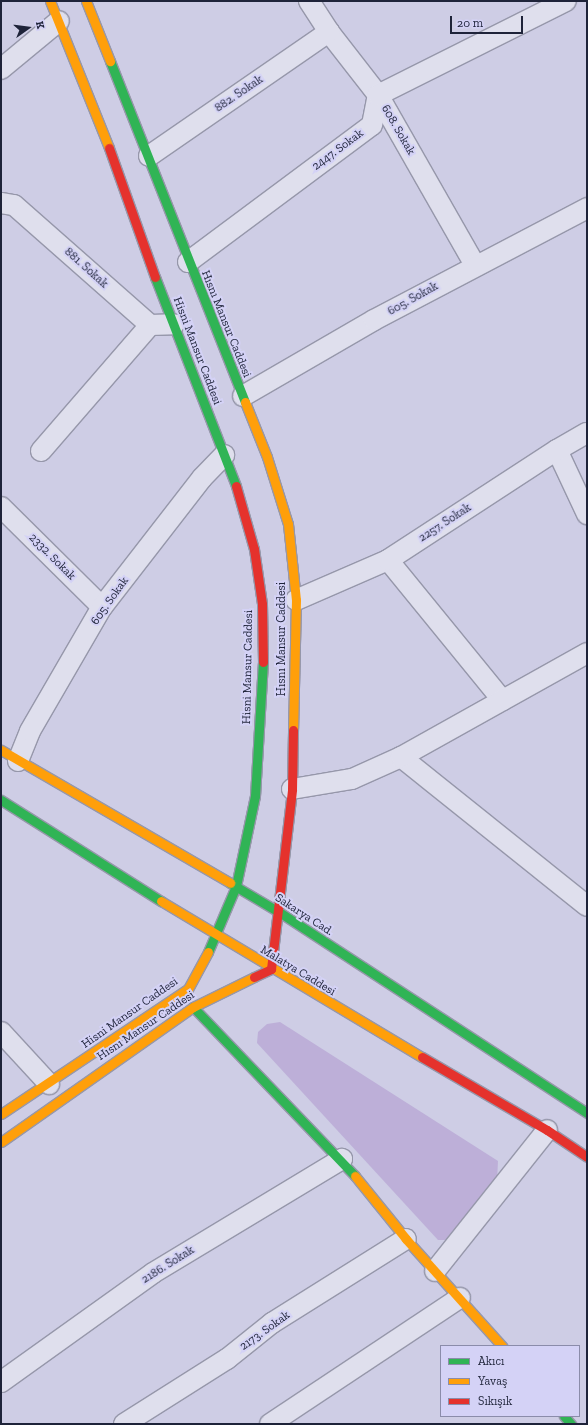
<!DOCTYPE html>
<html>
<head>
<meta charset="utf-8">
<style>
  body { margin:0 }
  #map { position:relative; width:588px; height:1425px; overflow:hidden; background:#cecde5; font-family:"Zilla Slab",serif }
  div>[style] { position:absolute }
  .green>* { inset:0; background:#bdafd8 }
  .roads { filter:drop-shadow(1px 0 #9697aa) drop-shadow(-1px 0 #9697aa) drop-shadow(0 1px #9697aa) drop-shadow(0 -1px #9697aa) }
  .street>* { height:20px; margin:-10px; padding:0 10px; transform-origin:10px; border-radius:10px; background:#dfdfed }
  .fast>* { height:9px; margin:-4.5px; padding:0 4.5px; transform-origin:4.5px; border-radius:4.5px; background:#30b455 }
  .slow>* { height:9px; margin:-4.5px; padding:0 4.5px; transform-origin:4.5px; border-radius:4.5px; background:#ff9f0a }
  .jam>* { height:9px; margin:-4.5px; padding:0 4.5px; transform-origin:4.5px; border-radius:4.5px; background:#e5322d }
  span { translate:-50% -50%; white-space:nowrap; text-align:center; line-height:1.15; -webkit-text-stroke:4px #d4d2f6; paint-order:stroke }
  .street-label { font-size:12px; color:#1e2339 }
  .frame { position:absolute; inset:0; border:2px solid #1e2339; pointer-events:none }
  .legend { position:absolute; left:440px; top:1345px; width:140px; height:72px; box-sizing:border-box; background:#d4d2f6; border:1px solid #8b8caa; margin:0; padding:5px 7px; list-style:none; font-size:12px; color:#1e2339 }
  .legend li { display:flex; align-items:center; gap:8px; height:20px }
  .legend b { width:20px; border:1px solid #8b8caa }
  .north { position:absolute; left:8px; top:8px; width:40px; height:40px; -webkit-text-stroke:3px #d4d2f6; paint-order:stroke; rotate:76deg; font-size:11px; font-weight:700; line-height:16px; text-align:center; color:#1e2339 }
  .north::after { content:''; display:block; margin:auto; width:14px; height:18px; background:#1e2339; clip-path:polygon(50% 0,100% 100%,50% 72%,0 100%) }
  .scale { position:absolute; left:450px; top:16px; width:73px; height:18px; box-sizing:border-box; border:2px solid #1e2339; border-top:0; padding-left:5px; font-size:12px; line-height:14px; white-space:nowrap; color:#1e2339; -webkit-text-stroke:3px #d4d2f6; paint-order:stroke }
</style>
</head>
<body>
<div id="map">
  <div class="green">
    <i style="clip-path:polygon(280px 1022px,498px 1161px,497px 1181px,452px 1240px,438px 1240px,257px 1043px,258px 1032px,267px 1024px)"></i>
  </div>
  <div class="roads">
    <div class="street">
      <i style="left:309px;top:1px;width:37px;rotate:57deg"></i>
      <i style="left:329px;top:32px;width:80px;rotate:52.1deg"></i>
      <i style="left:378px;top:95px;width:196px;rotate:60.3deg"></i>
      <i style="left:1px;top:69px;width:75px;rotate:-39.6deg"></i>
      <i style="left:149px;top:156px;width:219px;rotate:-34.6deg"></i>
      <i style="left:1px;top:203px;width:13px;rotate:9deg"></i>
      <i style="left:14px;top:205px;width:181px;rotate:41.4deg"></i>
      <i style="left:150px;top:325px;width:24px;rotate:-2deg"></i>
      <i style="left:188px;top:262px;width:229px;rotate:-36.7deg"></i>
      <i style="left:372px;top:125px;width:31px;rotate:-79deg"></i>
      <i style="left:378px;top:95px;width:210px;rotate:-26.6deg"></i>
      <i style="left:243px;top:396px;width:151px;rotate:-30.1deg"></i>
      <i style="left:374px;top:320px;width:241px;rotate:-27.7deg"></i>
      <i style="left:557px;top:450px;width:71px;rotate:64.9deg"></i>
      <i style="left:41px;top:451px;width:167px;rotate:-49.1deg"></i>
      <i style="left:1px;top:507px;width:142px;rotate:44.7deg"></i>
      <i style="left:388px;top:560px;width:181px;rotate:50.8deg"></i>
      <i style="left:296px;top:600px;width:100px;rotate:-23.5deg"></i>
      <i style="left:388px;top:560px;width:202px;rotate:-33.1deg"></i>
      <i style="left:557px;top:450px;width:34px;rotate:-30deg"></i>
      <i style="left:401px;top:757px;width:238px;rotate:38.7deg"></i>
      <i style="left:18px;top:761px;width:32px;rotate:-68deg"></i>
      <i style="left:30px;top:731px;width:143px;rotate:-59.9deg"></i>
      <i style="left:102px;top:607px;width:163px;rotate:-52.2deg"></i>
      <i style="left:202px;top:478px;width:32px;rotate:-46deg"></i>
      <i style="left:292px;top:789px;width:61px;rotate:-9.5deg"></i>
      <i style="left:352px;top:779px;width:54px;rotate:-24.2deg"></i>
      <i style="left:401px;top:757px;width:213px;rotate:-29.2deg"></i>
      <i style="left:1px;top:1032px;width:71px;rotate:47.3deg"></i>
      <i style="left:435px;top:1271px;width:180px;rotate:-51.5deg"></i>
      <i style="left:1px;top:1382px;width:187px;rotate:-35.6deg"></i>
      <i style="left:153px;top:1273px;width:221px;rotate:-31.1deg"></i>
      <i style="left:124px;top:1424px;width:122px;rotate:-32.3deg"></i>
      <i style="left:227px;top:1359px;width:58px;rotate:-38.7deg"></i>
      <i style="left:272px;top:1323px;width:158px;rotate:-32.1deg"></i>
      <i style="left:270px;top:1424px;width:228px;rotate:-33.6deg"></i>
    </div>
    <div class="fast">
      <i style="left:110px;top:61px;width:367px;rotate:68.4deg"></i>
      <i style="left:155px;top:277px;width:224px;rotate:68.8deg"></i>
      <i style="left:1px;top:800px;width:189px;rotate:32.3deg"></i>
      <i style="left:230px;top:883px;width:57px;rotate:30.6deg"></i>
      <i style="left:279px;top:912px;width:368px;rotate:33.1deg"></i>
      <i style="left:208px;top:952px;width:72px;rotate:-67deg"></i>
      <i style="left:236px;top:886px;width:92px;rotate:-78.1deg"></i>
      <i style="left:255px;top:796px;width:134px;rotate:-86.6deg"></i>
      <i style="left:193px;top:1007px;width:234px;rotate:46.2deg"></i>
      <i style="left:564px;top:1416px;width:11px;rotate:49deg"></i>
    </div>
    <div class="slow">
      <i style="left:50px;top:1px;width:158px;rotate:68.1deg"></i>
      <i style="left:86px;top:1px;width:65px;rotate:68.2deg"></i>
      <i style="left:245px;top:402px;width:59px;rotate:68.2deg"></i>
      <i style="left:267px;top:457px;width:70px;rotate:72.6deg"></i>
      <i style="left:288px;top:524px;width:76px;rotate:84deg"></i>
      <i style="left:296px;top:600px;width:130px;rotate:91.3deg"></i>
      <i style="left:1px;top:750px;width:265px;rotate:30.1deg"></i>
      <i style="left:161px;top:901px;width:304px;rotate:30.9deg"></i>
      <i style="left:1px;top:1114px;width:225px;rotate:-33.8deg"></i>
      <i style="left:188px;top:989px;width:42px;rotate:-61.6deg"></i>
      <i style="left:1px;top:1142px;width:235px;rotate:-35.1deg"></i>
      <i style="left:193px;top:1007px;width:68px;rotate:-26.2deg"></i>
      <i style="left:355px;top:1176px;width:81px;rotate:51deg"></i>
      <i style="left:406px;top:1239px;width:144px;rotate:48.1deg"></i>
    </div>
    <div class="jam">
      <i style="left:109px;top:148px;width:137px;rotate:70.4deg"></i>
      <i style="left:236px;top:486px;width:66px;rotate:74.1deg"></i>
      <i style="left:254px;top:549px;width:56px;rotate:81.7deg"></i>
      <i style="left:262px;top:604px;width:58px;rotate:89deg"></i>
      <i style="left:254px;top:977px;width:19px;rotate:-25deg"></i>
      <i style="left:271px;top:969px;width:181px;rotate:-83.3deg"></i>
      <i style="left:292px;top:789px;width:59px;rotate:-89deg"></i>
      <i style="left:422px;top:1057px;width:145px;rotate:30.3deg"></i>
      <i style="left:547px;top:1130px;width:48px;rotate:34deg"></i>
    </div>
  </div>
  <div class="street-label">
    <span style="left:239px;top:94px;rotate:-34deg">882. Sokak</span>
    <span style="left:398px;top:130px;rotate:60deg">608. Sokak</span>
    <span style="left:338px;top:150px;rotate:-37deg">2447. Sokak</span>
    <span style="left:86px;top:268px;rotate:42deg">881. Sokak</span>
    <span style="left:413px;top:299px;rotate:-29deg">605. Sokak</span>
    <span style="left:226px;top:324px;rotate:68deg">Hısnı Mansur Caddesi</span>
    <span style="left:197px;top:351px;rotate:69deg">Hisni Mansur Caddesi</span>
    <span style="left:445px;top:523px;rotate:-33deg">2257. Sokak</span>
    <span style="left:52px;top:557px;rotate:45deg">2332. Sokak</span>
    <span style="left:110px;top:601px;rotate:-55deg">605. Sokak</span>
    <span style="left:282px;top:639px;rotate:-90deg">Hısnı Mansur Caddesi</span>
    <span style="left:248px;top:667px;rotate:-89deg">Hisni Mansur Caddesi</span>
    <span style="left:304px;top:915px;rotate:33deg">Sakarya Cad.</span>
    <span style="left:298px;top:971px;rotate:31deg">Malatya Caddesi</span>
    <span style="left:130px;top:1013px;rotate:-35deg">Hisni Mansur Caddesi</span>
    <span style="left:146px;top:1026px;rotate:-34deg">Hısnı Mansur Caddesi</span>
    <span style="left:168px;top:1265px;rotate:-32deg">2186. Sokak</span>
    <span style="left:265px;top:1331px;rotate:-36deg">2173. Sokak</span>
  </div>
  <div class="frame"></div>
  <ul class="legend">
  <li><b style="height:5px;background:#30b455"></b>Akıcı</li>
  <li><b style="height:5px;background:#ff9f0a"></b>Yavaş</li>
  <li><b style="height:5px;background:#e5322d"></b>Sıkışık</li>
  </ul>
  <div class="north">K</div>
  <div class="scale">20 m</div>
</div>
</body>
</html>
